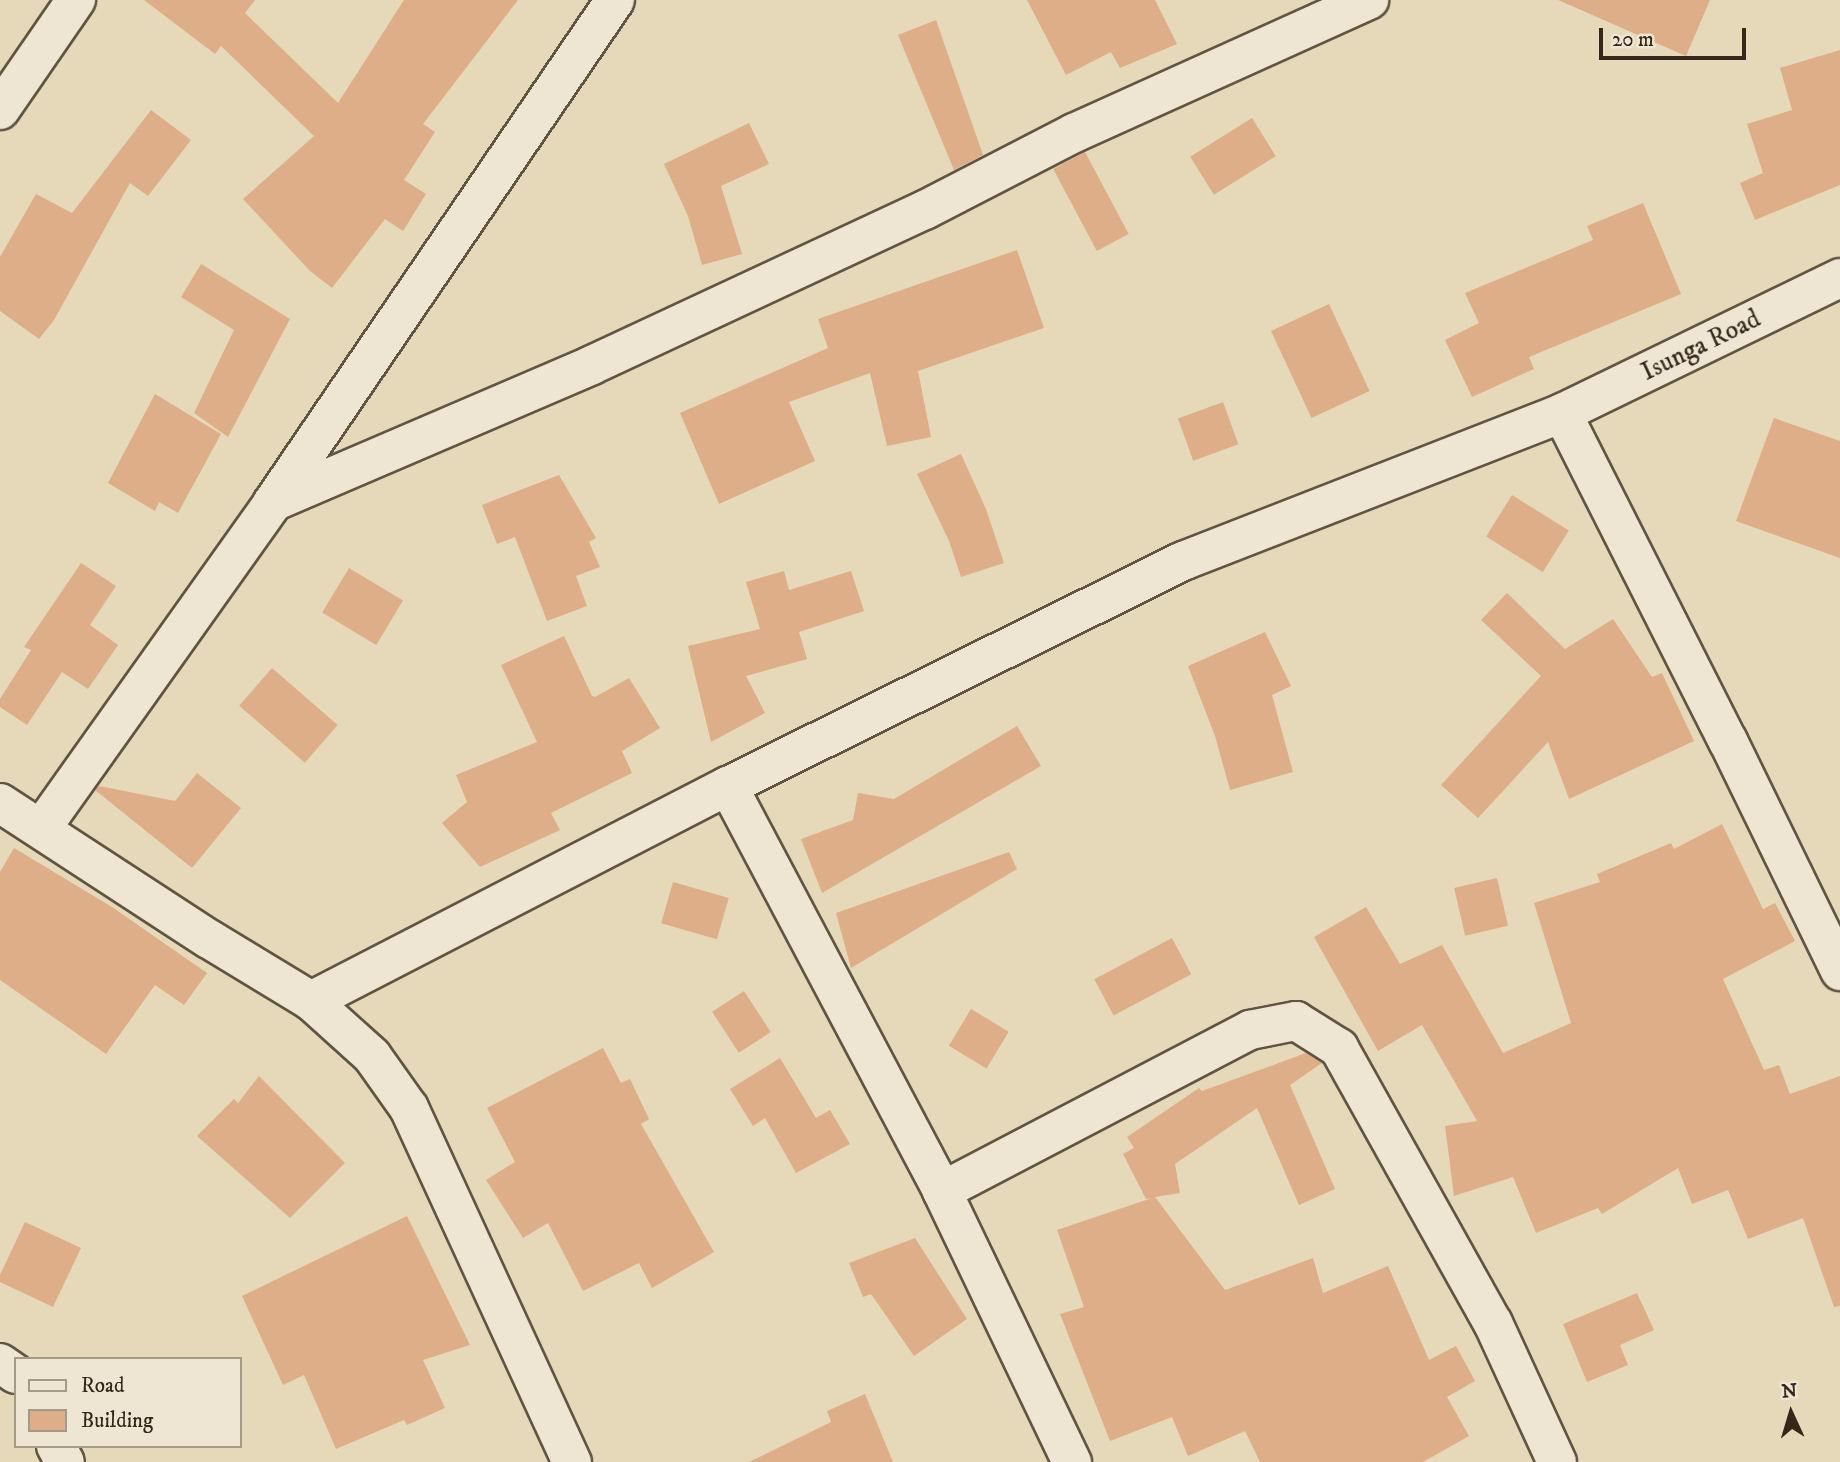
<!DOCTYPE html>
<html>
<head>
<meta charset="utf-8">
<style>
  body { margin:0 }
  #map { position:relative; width:1840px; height:1462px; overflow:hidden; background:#e5d9b9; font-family:"IM FELL DW Pica",serif }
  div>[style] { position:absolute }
  .building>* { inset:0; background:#deae88; transform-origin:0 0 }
  .roads { filter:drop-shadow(2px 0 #615442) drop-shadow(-2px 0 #615442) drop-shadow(0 2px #615442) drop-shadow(0 -2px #615442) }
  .street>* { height:38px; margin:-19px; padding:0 19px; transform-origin:19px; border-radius:19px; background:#eee6d2 }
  span { translate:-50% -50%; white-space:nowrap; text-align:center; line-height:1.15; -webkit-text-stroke:5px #eee6d2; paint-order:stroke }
  .street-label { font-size:26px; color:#35281a }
  .legend { position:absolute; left:14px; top:1357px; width:228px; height:91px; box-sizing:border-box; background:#eee6d2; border:2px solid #a49a88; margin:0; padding:9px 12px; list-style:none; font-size:21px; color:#35281a }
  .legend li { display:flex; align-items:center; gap:14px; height:35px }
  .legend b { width:35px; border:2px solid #a49a88 }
  .north { position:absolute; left:1756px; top:1378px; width:70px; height:70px; -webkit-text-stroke:5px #eee6d2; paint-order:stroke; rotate:356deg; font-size:19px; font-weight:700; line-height:28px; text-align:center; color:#35281a }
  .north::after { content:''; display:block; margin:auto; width:24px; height:32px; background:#35281a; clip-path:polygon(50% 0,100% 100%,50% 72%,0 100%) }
  .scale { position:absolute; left:1599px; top:28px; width:147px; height:32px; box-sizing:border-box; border:4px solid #35281a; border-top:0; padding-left:9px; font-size:21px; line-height:24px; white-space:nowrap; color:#35281a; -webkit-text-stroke:5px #eee6d2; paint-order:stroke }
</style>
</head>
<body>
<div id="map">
  <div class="building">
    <i style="clip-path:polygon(144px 0,255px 0,245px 13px,338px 103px,404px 0,518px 0,423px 124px,435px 132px,404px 180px,426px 194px,403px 231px,385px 219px,332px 288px,310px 271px,243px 199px,314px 136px,221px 46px,215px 54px)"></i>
    <i style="clip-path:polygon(1027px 0,1155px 0,1177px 44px,1120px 68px,1111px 52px,1066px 75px)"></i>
    <i style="clip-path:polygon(1558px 0,1710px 0,1686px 56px)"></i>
    <i style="clip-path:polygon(936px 20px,983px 155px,954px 170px,898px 35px)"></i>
    <i style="clip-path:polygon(1840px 50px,1840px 185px,1755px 220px,1740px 183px,1763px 173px,1747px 124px,1792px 110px,1780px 68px)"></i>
    <i style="clip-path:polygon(151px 110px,191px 140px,148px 196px,130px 183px,54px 320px,39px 339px,0 311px,0 257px,36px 194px,72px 213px)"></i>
    <i style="left:1252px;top:118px;width:45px;height:73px;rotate:58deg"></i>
    <i style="clip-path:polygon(749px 123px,769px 164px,721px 186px,742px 254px,702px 265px,688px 216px,664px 164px)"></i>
    <i style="left:1085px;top:152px;width:93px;height:36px;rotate:62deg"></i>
    <i style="clip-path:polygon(1643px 203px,1681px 294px,1529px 357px,1534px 369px,1472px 397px,1445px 340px,1479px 323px,1465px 293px,1593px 240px,1587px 226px)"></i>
    <i style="clip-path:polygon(1017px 250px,1044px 328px,918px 371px,931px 437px,887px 446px,870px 373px,789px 402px,815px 461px,719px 504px,680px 413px,828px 348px,818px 319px)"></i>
    <i style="clip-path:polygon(201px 264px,290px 319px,228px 437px,194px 413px,234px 330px,181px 297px)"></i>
    <i style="left:1329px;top:304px;width:96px;height:64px;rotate:65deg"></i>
    <i style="clip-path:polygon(155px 394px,221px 434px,178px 513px,159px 502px,155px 511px,108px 483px)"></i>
    <i style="left:1223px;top:402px;width:45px;height:48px;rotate:70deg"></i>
    <i style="clip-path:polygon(1774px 418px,1840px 441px,1840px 558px,1736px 521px)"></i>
    <i style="clip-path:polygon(961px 454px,986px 509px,1004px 563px,961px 577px,949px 541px,917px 474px)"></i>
    <i style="clip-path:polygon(559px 475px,596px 538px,589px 542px,600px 567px,576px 576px,587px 606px,547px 621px,515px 537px,497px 544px,482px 505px)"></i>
    <i style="left:1512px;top:495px;width:67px;height:49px;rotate:32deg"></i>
    <i style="clip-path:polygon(81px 563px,116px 586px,90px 625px,118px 645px,88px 689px,62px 672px,27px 725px,0 707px,0 699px,31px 650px,24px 647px)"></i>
    <i style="left:349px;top:568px;width:63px;height:52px;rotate:31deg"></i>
    <i style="clip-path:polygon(784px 571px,789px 590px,851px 571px,864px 611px,799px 632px,807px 659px,746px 676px,765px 713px,711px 742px,688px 646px,760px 629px,746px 582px)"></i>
    <i style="clip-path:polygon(1507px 593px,1565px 649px,1613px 619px,1652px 677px,1662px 673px,1694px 741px,1569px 799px,1548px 742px,1478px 818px,1441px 785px,1541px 676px,1481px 620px)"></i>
    <i style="clip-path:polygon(1265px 632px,1291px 686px,1272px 695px,1293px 772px,1230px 790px,1215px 736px,1188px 666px)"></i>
    <i style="clip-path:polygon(564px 636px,592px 696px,595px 697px,629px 678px,660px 728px,622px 751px,632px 773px,551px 813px,560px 830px,480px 867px,442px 823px,467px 802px,456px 775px,537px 742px,501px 665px)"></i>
    <i style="left:272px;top:668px;width:87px;height:50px;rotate:41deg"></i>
    <i style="clip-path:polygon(1017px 726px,1041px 766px,822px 893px,801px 839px,853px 820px,858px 793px,894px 799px)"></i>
    <i style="clip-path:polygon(197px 773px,241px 808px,192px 868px,95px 790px,99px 786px,175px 801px)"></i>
    <i style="clip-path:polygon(1722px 824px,1763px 909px,1775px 903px,1795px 941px,1723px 979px,1764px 1070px,1779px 1065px,1790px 1094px,1840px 1076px,1840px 1306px,1834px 1307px,1803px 1218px,1748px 1239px,1728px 1190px,1692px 1204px,1678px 1168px,1602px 1214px,1598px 1208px,1536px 1233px,1513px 1177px,1454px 1196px,1445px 1126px,1477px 1121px,1422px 1025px,1378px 1051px,1314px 937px,1366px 907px,1400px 964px,1442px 945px,1503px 1053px,1571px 1023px,1534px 903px,1600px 882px,1597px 874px,1671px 843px,1674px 849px)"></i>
    <i style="clip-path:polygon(14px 848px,112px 907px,207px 973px,184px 1005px,155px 985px,106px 1054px,0 980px,0 872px)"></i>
    <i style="clip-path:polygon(1009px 852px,1017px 869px,851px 968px,836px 913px)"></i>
    <i style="left:1497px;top:878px;width:49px;height:44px;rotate:77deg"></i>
    <i style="left:673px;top:882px;width:58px;height:43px;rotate:16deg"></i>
    <i style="left:1172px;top:938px;width:41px;height:88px;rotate:62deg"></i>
    <i style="left:744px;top:991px;width:49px;height:38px;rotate:57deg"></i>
    <i style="left:971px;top:1009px;width:44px;height:43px;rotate:31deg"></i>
    <i style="clip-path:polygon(603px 1048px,621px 1083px,630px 1079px,649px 1119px,641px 1124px,714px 1252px,652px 1288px,639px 1263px,583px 1291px,548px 1223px,523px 1238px,486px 1180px,515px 1162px,487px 1108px)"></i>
    <i style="clip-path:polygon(1306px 1053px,1322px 1063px,1290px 1085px,1335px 1189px,1299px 1205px,1257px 1108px,1175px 1164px,1180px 1193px,1155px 1197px,1225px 1290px,1313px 1258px,1323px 1293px,1388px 1266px,1429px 1360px,1456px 1346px,1475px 1381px,1447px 1397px,1469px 1436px,1423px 1462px,1260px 1462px,1245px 1431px,1188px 1456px,1172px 1417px,1110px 1441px,1060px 1314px,1084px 1307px,1057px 1230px,1152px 1198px,1146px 1199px,1123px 1154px,1134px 1148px,1127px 1137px,1199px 1088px,1202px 1091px)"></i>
    <i style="clip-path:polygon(780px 1058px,816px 1118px,830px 1110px,850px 1144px,796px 1173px,765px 1118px,753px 1126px,730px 1089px)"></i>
    <i style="clip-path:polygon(259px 1076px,345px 1163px,290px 1218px,197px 1136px,234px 1099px,238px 1103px)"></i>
    <i style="clip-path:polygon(407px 1216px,470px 1345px,423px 1360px,445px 1408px,407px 1425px,404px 1420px,336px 1449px,304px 1375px,283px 1385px,242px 1296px)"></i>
    <i style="clip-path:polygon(25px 1222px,81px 1248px,53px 1307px,0 1282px,0 1275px)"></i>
    <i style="clip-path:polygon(915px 1238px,967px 1319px,914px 1356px,871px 1294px,863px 1297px,849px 1263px)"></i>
    <i style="clip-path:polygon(1637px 1293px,1654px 1330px,1620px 1345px,1628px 1365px,1587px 1382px,1563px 1324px)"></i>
    <i style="clip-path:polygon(865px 1394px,893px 1462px,749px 1462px,831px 1422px,827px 1411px)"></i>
  </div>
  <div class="roads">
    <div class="street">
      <i style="left:0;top:110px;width:134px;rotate:-55.4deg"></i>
      <i style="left:1562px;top:413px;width:368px;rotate:63.2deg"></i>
      <i style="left:1728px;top:741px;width:256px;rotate:64deg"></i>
      <i style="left:273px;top:502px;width:347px;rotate:-23.2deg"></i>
      <i style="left:592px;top:365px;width:367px;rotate:-25deg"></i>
      <i style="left:925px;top:210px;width:168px;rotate:-27.3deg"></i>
      <i style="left:1074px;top:133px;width:324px;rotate:-24.3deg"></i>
      <i style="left:728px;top:786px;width:458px;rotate:62.1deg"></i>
      <i style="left:942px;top:1191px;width:301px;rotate:64.4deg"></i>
      <i style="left:0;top:803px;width:249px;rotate:33.1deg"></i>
      <i style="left:209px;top:939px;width:119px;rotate:31.3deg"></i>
      <i style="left:311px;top:1001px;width:82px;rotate:42deg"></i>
      <i style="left:372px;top:1056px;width:64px;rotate:54.6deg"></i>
      <i style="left:409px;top:1108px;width:390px;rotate:65.3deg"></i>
      <i style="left:41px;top:829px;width:401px;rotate:-54.6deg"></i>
      <i style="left:273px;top:502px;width:607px;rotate:-55.73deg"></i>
      <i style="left:311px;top:1001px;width:469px;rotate:-27.3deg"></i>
      <i style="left:728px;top:786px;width:508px;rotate:-26.31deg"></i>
      <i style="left:1183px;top:561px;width:407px;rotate:-21.3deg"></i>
      <i style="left:1562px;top:413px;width:309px;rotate:-25.9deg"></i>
      <i style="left:942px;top:1191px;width:348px;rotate:-27.6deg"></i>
      <i style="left:1250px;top:1030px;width:47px;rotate:-11.1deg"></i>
      <i style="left:1296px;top:1021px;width:51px;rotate:32.1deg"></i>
      <i style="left:1339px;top:1048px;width:315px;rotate:60.8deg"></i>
      <i style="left:1493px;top:1323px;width:153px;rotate:65.3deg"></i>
      <i style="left:0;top:1363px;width:19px;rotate:35deg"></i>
      <i style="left:56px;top:1446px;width:18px;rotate:61deg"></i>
    </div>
  </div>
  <div class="street-label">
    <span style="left:1701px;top:346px;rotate:-26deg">Isunga Road</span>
  </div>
  <ul class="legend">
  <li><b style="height:9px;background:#eee6d2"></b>Road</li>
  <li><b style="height:19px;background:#deae88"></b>Building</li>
  </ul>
  <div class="north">N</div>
  <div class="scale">20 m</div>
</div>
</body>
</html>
